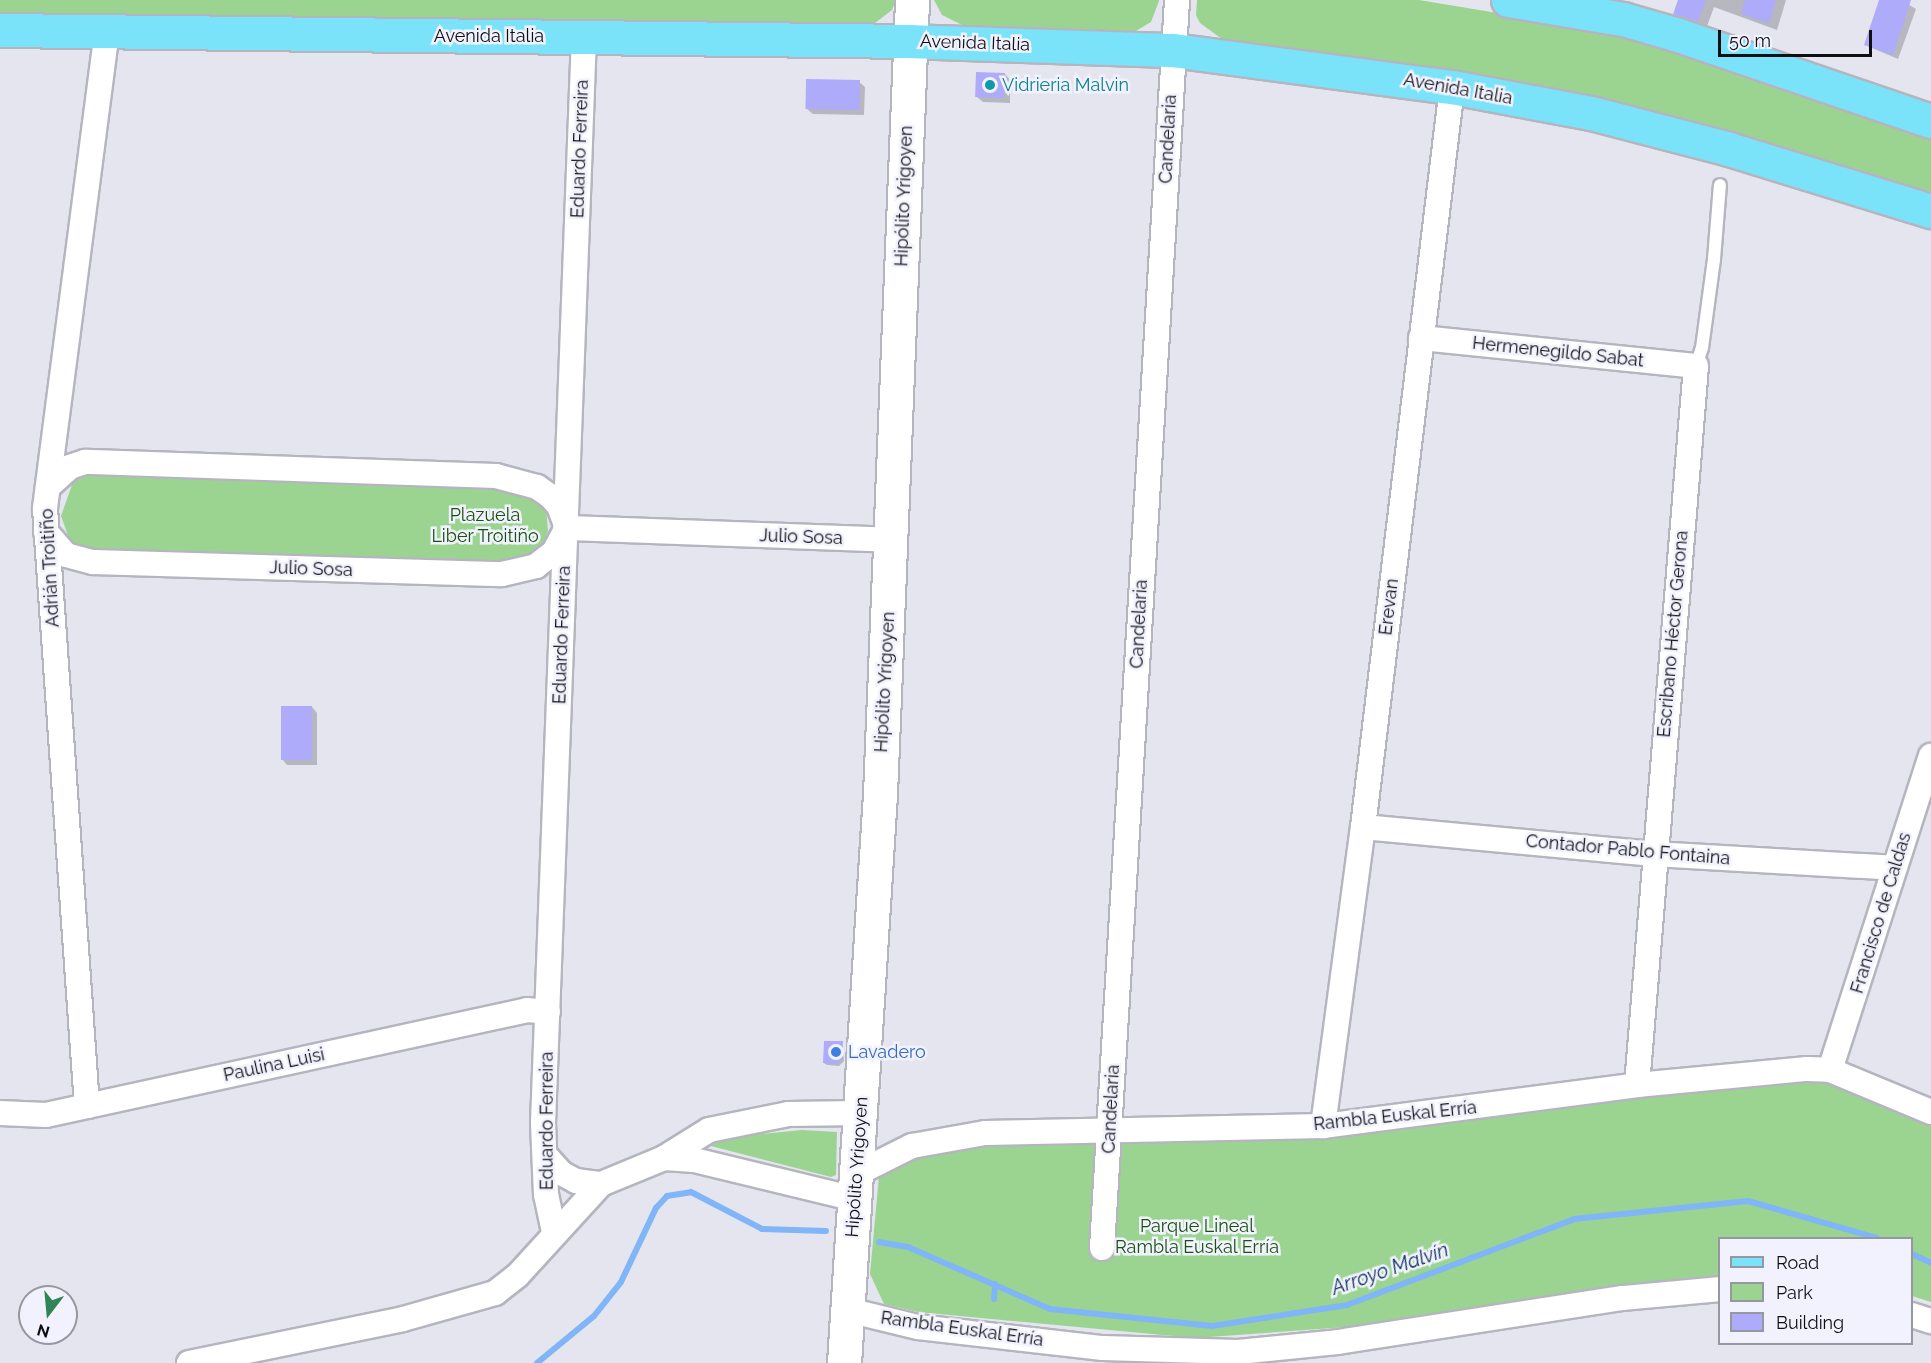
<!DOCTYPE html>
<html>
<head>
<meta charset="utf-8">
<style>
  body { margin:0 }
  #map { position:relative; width:1931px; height:1363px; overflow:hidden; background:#e5e5f0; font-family:Raleway,sans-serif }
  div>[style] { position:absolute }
  .green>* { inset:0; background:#9bd491 }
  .shadow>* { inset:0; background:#0003 }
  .stream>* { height:6px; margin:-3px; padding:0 3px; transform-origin:3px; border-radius:3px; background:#80b5f8 }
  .building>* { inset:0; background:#aeabfa; transform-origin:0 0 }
  .roads { filter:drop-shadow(2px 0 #b5b5c0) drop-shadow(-2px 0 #b5b5c0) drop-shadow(0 2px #b5b5c0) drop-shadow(0 -2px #b5b5c0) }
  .lane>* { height:12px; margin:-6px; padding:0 6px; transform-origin:6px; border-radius:6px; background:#fff }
  .street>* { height:24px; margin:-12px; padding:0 12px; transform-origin:12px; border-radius:12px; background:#fff }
  .secondary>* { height:33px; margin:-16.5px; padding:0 16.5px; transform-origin:16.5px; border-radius:16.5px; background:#fff }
  .primary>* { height:33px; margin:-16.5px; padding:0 16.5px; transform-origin:16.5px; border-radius:16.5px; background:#7ae3fa }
  .dots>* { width:16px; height:16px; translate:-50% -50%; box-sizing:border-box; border:3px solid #f2f2fe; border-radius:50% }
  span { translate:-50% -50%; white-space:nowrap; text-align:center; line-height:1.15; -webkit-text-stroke:5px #f2f2fe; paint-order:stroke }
  .street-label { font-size:18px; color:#0f0f13 }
  .culture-label { font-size:18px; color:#0d838f }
  .left { translate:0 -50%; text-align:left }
  .park-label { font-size:18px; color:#19520e }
  .shop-label { font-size:18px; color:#366cbe }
  .water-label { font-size:20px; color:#123560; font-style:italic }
  .legend { position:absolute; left:1718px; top:1237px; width:195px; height:108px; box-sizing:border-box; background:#f2f2fe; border:2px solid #9797a0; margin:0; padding:8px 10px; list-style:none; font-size:18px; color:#0f0f13 }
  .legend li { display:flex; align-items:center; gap:12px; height:30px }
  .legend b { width:30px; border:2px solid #9797a0 }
  .north { position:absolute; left:18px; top:1285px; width:60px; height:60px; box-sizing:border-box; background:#f2f2fe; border:2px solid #9797a0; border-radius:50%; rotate:196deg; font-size:16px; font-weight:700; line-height:24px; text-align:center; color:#0f0f13 }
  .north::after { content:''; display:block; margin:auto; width:21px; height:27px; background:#308558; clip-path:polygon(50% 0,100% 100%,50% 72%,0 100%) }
  .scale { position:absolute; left:1718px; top:30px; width:154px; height:27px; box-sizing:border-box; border:3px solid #0f0f13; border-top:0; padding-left:8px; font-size:18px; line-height:21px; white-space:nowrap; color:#0f0f13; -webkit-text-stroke:4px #f2f2fe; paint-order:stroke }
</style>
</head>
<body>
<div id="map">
  <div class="green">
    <i style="clip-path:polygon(0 0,896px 0,892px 10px,875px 23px,817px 24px,0 15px)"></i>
    <i style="clip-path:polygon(934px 0,1159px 0,1159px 1px,1151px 22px,1134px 32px,962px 25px,942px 15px)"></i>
    <i style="clip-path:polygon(1197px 0,1419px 0,1619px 33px,1931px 137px,1931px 195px,1447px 70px,1222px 39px,1200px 23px,1196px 15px)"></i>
    <i style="clip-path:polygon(106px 473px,521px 487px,546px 508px,548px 531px,538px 555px,523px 567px,108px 554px,82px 549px,70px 541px,61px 516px,73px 482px,87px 475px)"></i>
    <i style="clip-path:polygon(1828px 1079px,1931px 1123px,1931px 1302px,1912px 1296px,1912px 1238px,1720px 1238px,1719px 1275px,1617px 1285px,1389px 1324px,1195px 1338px,918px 1312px,884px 1304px,870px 1274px,879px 1176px,925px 1153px,1016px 1140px,1306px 1138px,1391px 1130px,1608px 1099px)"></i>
    <i style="clip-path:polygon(802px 1130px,837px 1132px,836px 1175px,831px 1177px,711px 1146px,721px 1138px)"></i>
  </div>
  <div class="shadow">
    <i style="clip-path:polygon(1679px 0,1786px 0,1777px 30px,1714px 7px,1706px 29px,1682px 21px,1675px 14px)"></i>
    <i style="clip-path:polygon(1881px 0,1901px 0,1916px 9px,1898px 59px,1865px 45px)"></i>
    <i style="clip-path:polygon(1005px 74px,1010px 80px,1010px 103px,983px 102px,977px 97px)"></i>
    <i style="clip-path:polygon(859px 82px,865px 87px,864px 115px,813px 114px,807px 109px)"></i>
    <i style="clip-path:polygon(312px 707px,317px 713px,317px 765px,287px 765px,282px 759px)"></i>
    <i style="clip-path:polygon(842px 1043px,844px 1061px,839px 1066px,827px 1065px,824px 1063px)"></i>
  </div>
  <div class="stream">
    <i style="left:879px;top:1242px;width:29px;rotate:10deg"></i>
    <i style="left:908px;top:1247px;width:155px;rotate:23.6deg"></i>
    <i style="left:1050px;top:1309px;width:163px;rotate:6deg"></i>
    <i style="left:1212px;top:1326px;width:137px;rotate:-8.8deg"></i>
    <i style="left:1347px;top:1305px;width:243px;rotate:-20.7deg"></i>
    <i style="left:1574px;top:1219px;width:175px;rotate:-5.9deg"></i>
    <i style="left:1748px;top:1201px;width:134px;rotate:16deg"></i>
    <i style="left:1912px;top:1254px;width:21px;rotate:25deg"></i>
    <i style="left:994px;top:1299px;width:15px;rotate:-86deg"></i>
    <i style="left:537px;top:1363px;width:74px;rotate:-39.5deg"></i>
    <i style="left:594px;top:1316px;width:43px;rotate:-51.5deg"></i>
    <i style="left:621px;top:1282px;width:82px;rotate:-64.7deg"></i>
    <i style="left:656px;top:1208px;width:16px;rotate:-47deg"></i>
    <i style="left:667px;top:1196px;width:24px;rotate:-9deg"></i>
    <i style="left:691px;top:1192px;width:80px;rotate:27.5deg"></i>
    <i style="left:762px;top:1229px;width:64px;rotate:1.8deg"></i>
  </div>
  <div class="building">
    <i style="clip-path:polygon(1678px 0,1706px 0,1698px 22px,1673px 14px)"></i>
    <i style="clip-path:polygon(1745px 0,1776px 0,1769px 23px,1741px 14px)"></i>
    <i style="clip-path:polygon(1879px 0,1911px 0,1893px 55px,1864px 45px)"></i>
    <i style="left:976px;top:72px;width:29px;height:25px;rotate:2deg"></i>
    <i style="left:806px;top:79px;width:54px;height:30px;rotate:1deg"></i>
    <i style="left:281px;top:706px;width:31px;height:54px"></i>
    <i style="clip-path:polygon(824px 1041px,843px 1041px,842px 1059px,837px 1064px,823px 1063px)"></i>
  </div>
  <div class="roads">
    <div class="lane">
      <i style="left:1696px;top:366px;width:19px;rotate:-72deg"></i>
      <i style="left:1702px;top:348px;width:90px;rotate:-82.3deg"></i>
      <i style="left:1714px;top:259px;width:74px;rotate:-85.4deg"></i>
    </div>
    <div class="street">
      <i style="left:1421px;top:338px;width:276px;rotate:5.8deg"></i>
      <i style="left:1696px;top:366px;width:721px;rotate:94.69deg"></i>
      <i style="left:567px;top:528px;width:325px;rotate:2.1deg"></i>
      <i style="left:46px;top:532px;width:30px;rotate:49deg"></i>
      <i style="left:66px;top:555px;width:28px;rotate:15deg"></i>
      <i style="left:93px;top:562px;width:409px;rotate:1.7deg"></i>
      <i style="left:502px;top:574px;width:35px;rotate:-13deg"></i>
      <i style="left:536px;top:566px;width:23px;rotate:-38deg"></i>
      <i style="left:554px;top:552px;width:27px;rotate:-62deg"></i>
      <i style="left:567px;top:528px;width:23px;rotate:-110deg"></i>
      <i style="left:559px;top:506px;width:13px;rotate:-132deg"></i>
      <i style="left:550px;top:496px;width:16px;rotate:-145deg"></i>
      <i style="left:537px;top:487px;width:42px;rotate:-165deg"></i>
      <i style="left:496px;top:476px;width:411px;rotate:-178deg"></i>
      <i style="left:85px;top:462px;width:16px;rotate:162deg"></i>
      <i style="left:70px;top:467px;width:30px;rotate:138deg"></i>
      <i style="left:1363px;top:827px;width:292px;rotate:5.3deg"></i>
      <i style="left:1654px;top:854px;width:240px;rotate:3.3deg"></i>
      <i style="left:1830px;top:1070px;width:330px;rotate:-72.2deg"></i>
      <i style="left:87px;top:1106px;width:599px;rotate:-94.02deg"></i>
      <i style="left:45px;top:508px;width:479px;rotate:-82.6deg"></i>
      <i style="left:0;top:1113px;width:46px;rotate:2.5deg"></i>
      <i style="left:46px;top:1115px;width:492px;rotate:-12.3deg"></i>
      <i style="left:527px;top:1010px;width:21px;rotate:5deg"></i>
      <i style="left:1323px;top:1126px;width:302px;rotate:-82.4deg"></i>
      <i style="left:1363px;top:827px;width:745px;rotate:-83.14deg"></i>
      <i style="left:545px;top:1155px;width:24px;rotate:48deg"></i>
      <i style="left:561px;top:1173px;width:17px;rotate:28deg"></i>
      <i style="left:576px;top:1181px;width:25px;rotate:7deg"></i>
      <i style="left:664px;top:1158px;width:53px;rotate:-31.9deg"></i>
      <i style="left:709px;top:1130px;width:81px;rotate:-11.4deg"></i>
      <i style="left:788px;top:1114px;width:73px;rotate:-0.8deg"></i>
      <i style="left:856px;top:1174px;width:63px;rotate:-26.6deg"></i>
      <i style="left:912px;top:1146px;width:74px;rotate:-10.1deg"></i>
      <i style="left:985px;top:1133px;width:338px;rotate:-1.2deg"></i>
      <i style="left:1323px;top:1126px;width:317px;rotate:-7.4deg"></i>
      <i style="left:1637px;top:1085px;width:171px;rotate:-5.4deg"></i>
      <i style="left:1807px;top:1069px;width:23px;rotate:2deg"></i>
      <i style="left:1830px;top:1070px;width:109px;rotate:22.6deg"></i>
      <i style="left:554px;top:1232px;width:38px;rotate:-102deg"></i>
      <i style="left:546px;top:1195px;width:72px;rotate:-92.4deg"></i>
      <i style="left:543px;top:1123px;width:1087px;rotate:-87.84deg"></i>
      <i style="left:1102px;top:1248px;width:1250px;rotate:-86.56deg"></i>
      <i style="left:848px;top:1310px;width:72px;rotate:13.7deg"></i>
      <i style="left:918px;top:1327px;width:186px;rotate:6.5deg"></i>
      <i style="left:1103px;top:1348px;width:135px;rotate:1.7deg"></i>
      <i style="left:1238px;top:1352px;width:100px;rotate:-5.7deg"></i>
      <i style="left:1338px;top:1342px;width:288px;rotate:-8.8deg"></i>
      <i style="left:1623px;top:1298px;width:97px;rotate:-5.3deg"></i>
      <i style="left:1912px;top:1315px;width:20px;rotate:18deg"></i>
      <i style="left:189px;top:1363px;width:218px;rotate:-11.6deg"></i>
      <i style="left:403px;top:1319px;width:96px;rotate:-15.8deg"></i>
      <i style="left:495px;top:1293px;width:28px;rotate:-38deg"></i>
      <i style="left:517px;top:1276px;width:125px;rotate:-47.6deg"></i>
      <i style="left:601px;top:1184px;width:68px;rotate:-22.4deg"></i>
      <i style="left:664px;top:1158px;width:30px;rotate:4deg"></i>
      <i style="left:694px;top:1160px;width:166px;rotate:13.6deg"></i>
    </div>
    <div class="secondary">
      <i style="left:844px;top:1363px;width:570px;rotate:-86.38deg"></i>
      <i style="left:880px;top:794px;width:795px;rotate:-87.69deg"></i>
    </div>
    <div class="primary">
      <i style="left:1508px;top:0;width:117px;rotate:9.4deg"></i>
      <i style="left:1623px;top:19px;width:57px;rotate:16.2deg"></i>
      <i style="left:1678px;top:35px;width:267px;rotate:18.8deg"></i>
      <i style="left:0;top:30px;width:909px;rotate:0.69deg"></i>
      <i style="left:909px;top:41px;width:264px;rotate:2deg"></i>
      <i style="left:1173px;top:50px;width:281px;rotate:7.6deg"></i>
      <i style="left:1452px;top:87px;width:141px;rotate:10.6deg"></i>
      <i style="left:1591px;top:113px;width:143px;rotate:14.6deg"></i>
      <i style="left:1729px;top:149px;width:211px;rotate:17.1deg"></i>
    </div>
  </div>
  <div class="dots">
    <i style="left:990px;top:85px;background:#0f9aa8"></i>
    <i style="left:836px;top:1052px;background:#3f7fe0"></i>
  </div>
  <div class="street-label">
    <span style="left:489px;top:36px">Avenida Italia</span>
    <span style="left:975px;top:43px;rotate:2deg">Avenida Italia</span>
    <span style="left:1458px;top:89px;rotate:10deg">Avenida Italia</span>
    <span style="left:1168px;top:139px;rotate:-87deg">Candelaria</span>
    <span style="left:580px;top:149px;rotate:-88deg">Eduardo Ferreira</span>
    <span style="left:904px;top:196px;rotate:-88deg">Hipólito Yrigoyen</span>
    <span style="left:1558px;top:352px;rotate:6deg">Hermenegildo Sabat</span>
    <span style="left:801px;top:537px;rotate:2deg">Julio Sosa</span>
    <span style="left:50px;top:568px;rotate:-93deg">Adrián Troitiño</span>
    <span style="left:311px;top:569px;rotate:2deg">Julio Sosa</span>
    <span style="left:1389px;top:607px;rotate:-83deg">Erevan</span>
    <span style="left:1139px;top:624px;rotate:-87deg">Candelaria</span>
    <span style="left:1673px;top:634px;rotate:-85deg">Escribano Héctor Gerona</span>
    <span style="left:562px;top:635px;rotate:-88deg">Eduardo Ferreira</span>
    <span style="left:885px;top:682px;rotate:-87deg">Hipólito Yrigoyen</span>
    <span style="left:1628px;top:850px;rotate:5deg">Contador Pablo Fontaina</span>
    <span style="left:1881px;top:913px;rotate:-73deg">Francisco de Caldas</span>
    <span style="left:274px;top:1065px;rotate:-12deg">Paulina Luisi</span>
    <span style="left:1111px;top:1109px;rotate:-87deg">Candelaria</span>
    <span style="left:1395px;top:1116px;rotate:-6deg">Rambla Euskal Erría</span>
    <span style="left:547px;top:1121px;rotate:-90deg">Eduardo Ferreira</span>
    <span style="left:857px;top:1167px;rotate:-86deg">Hipólito Yrigoyen</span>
    <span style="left:962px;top:1329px;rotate:8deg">Rambla Euskal Erría</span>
  </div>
  <div class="culture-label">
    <span class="left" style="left:1002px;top:85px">Vidrieria Malvin</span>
  </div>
  <div class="park-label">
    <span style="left:485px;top:526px">Plazuela<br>Liber Troitiño</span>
    <span style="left:1197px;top:1237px">Parque Lineal<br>Rambla Euskal Erría</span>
  </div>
  <div class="shop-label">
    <span class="left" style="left:848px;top:1052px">Lavadero</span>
  </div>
  <div class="water-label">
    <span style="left:1390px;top:1269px;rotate:-19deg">Arroyo Malvín</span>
  </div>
  <ul class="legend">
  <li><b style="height:8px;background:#7ae3fa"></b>Road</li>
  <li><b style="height:16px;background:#9bd491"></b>Park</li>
  <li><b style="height:16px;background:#aeabfa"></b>Building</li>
  </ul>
  <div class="north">N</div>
  <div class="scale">50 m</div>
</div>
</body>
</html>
